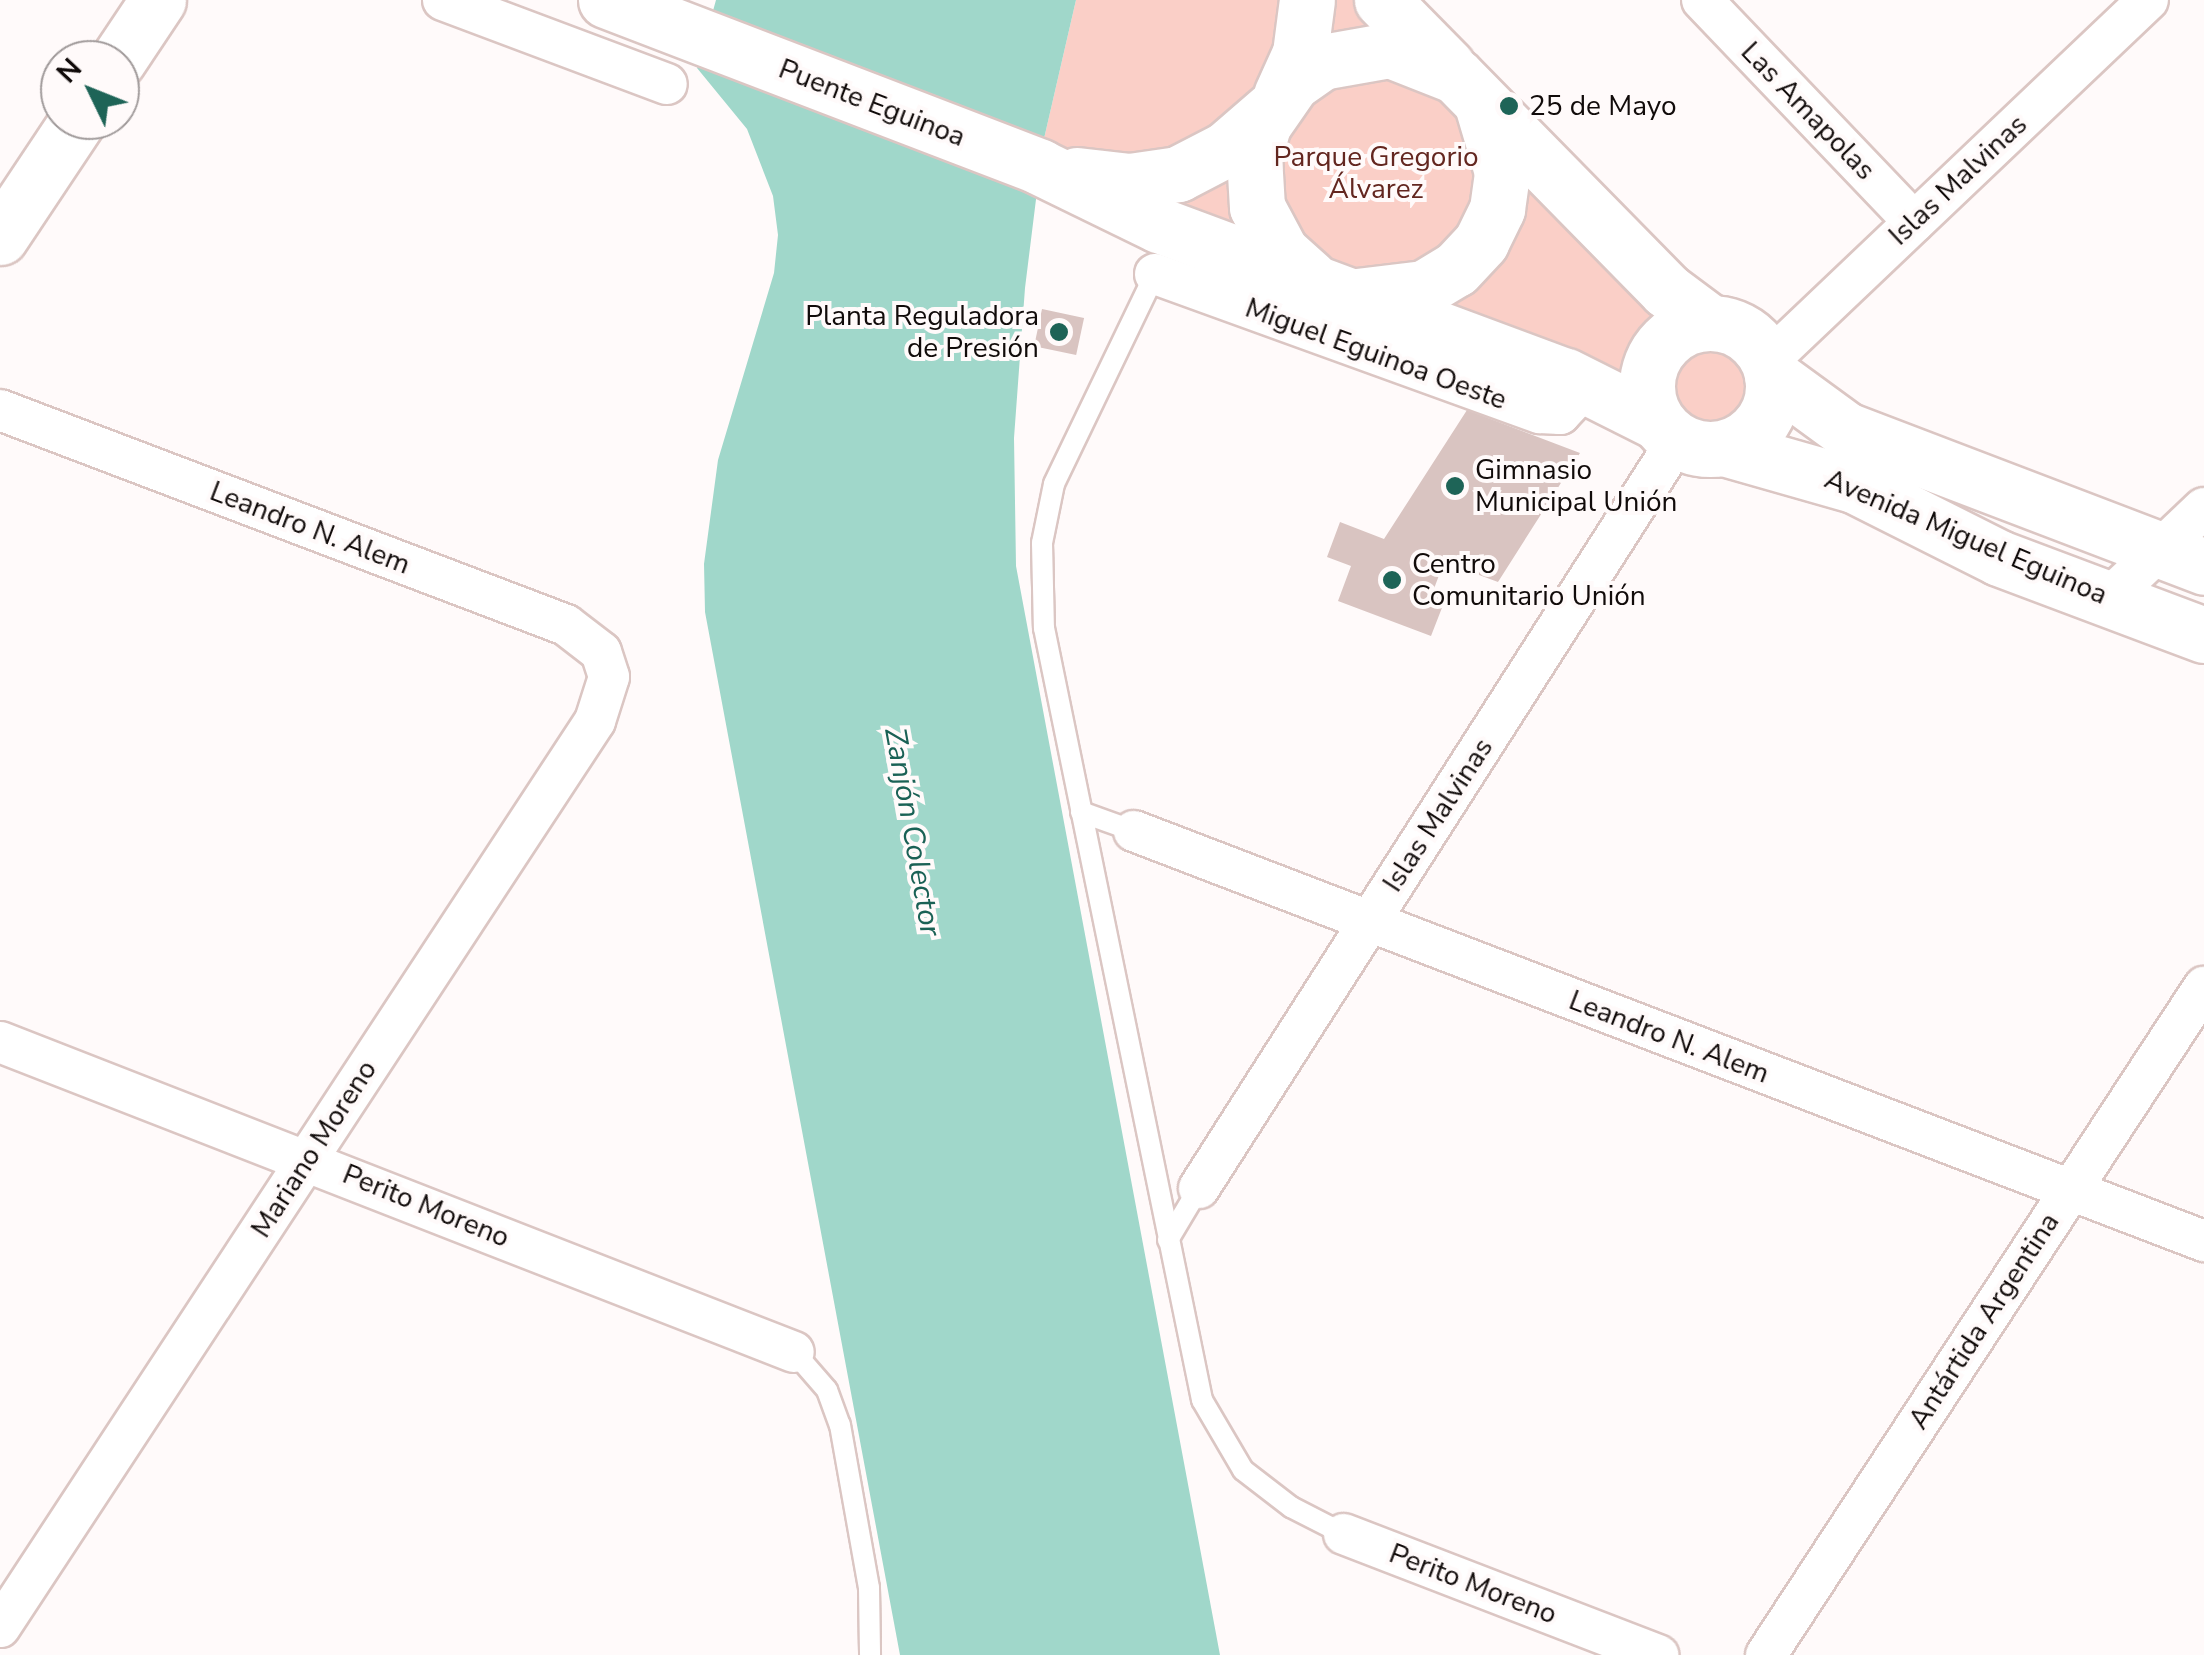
<!DOCTYPE html>
<html>
<head>
<meta charset="utf-8">
<style>
  body { margin:0 }
  #map { position:relative; width:2204px; height:1655px; overflow:hidden; background:#fffafa; font-family:"Nunito Sans",sans-serif }
  div>[style] { position:absolute }
  .green>* { inset:0; background:#facfc7 }
  .round { border-radius:50% }
  .water>* { inset:0; background:#a0d7ca }
  .building>* { inset:0; background:#d9c4c1; transform-origin:0 0 }
  .roads { filter:drop-shadow(2px 0 #dbc6c3) drop-shadow(-2px 0 #dbc6c3) drop-shadow(0 2px #dbc6c3) drop-shadow(0 -2px #dbc6c3) }
  .lane>* { height:20px; margin:-10px; padding:0 10px; transform-origin:10px; border-radius:10px; background:#fff }
  .street>* { height:40px; margin:-20px; padding:0 20px; transform-origin:20px; border-radius:20px; background:#fff }
  .secondary>* { height:55px; margin:-27.5px; padding:0 27.5px; transform-origin:27.5px; border-radius:27.5px; background:#fff }
  .secondary>.ring { margin:-27.5px; padding:0; box-sizing:content-box; background:none; border:55px solid #fff; border-radius:50% }
  .dots>* { width:28px; height:28px; translate:-50% -50%; box-sizing:border-box; border:5px solid #fffafa; border-radius:50% }
  span { translate:-50% -50%; white-space:nowrap; text-align:center; line-height:1.15; -webkit-text-stroke:8px #fffafa; paint-order:stroke }
  .street-label { font-size:28px; color:#110b0a }
  .poi-label { font-size:28px; color:#110b0a }
  .left { translate:0 -50%; text-align:left }
  .right { translate:-100% -50%; text-align:right }
  .park-label { font-size:28px; color:#63261f }
  .water-label { font-size:30px; color:#1a6155; font-style:italic }
  .north { position:absolute; left:40px; top:40px; width:100px; height:100px; box-sizing:border-box; background:#fffafa; border:2px solid #a09a9a; border-radius:50%; rotate:313deg; font-size:28px; font-weight:700; line-height:40px; text-align:center; color:#110b0a }
  .north::after { content:''; display:block; margin:auto; width:35px; height:45px; background:#1e6457; clip-path:polygon(50% 0,100% 100%,50% 72%,0 100%) }
</style>
</head>
<body>
<div id="map">
  <div class="green">
    <i style="clip-path:polygon(1076px 0,1280px 0,1273px 52px,1245px 102px,1178px 149px,1095px 157px,1043px 143px)"></i>
    <i style="clip-path:polygon(1326px 0,1357px 0,1374px 25px,1329px 37px)"></i>
    <i style="clip-path:polygon(1362px 67px,1439px 88px,1478px 141px,1476px 209px,1435px 261px,1349px 276px,1293px 240px,1270px 163px,1293px 107px)"></i>
    <i style="clip-path:polygon(1521px 171px,1662px 315px,1639px 347px,1627px 380px,1443px 306px)"></i>
    <i style="clip-path:polygon(1226px 176px,1231px 226px,1164px 202px)"></i>
    <i class="round" style="left:1664px;top:340px;width:90px;height:90px"></i>
  </div>
  <div class="water">
    <i style="clip-path:polygon(716px 0,1076px 0,1043px 143px,1025px 288px,1014px 438px,1016px 566px,1220px 1655px,900px 1655px,705px 612px,704px 564px,718px 460px,774px 273px,778px 235px,773px 196px,747px 129px,697px 68px)"></i>
  </div>
  <div class="building">
    <i style="left:1042px;top:309px;width:43px;height:38px;rotate:12deg"></i>
    <i style="clip-path:polygon(1467px 410px,1580px 453px,1498px 582px,1444px 562px,1432px 594px,1445px 600px,1431px 636px,1338px 601px,1351px 566px,1327px 557px,1340px 522px,1384px 539px)"></i>
  </div>
  <div class="roads">
    <div class="lane">
      <i style="left:1155px;top:274px;width:233px;rotate:115.7deg"></i>
      <i style="left:1054px;top:484px;width:60px;rotate:101.5deg"></i>
      <i style="left:1042px;top:543px;width:85px;rotate:88.7deg"></i>
      <i style="left:1044px;top:628px;width:788px;rotate:78.43deg"></i>
      <i style="left:1202px;top:1400px;width:81px;rotate:59.6deg"></i>
      <i style="left:1243px;top:1470px;width:61px;rotate:37.6deg"></i>
      <i style="left:1291px;top:1507px;width:59px;rotate:27deg"></i>
      <i style="left:1081px;top:812px;width:56px;rotate:19.7deg"></i>
      <i style="left:1168px;top:1240px;width:61px;rotate:-59.2deg"></i>
      <i style="left:794px;top:1352px;width:50px;rotate:49deg"></i>
      <i style="left:827px;top:1390px;width:37px;rotate:70deg"></i>
      <i style="left:840px;top:1425px;width:166px;rotate:79.9deg"></i>
      <i style="left:869px;top:1588px;width:67px;rotate:89.1deg"></i>
    </div>
    <div class="street">
      <i style="left:443px;top:0;width:239px;rotate:20.6deg"></i>
      <i style="left:1702px;top:0;width:307px;rotate:46.3deg"></i>
      <i style="left:1155px;top:274px;width:409px;rotate:19.9deg"></i>
      <i style="left:1540px;top:413px;width:20px;rotate:3deg"></i>
      <i style="left:1560px;top:414px;width:40px;rotate:-47deg"></i>
      <i style="left:1768px;top:361px;width:524px;rotate:-43.53deg"></i>
      <i style="left:0;top:410px;width:605px;rotate:20.8deg"></i>
      <i style="left:566px;top:625px;width:44px;rotate:37.6deg"></i>
      <i style="left:601px;top:652px;width:26px;rotate:72deg"></i>
      <i style="left:609px;top:677px;width:46px;rotate:107.7deg"></i>
      <i style="left:595px;top:721px;width:1084px;rotate:123.29deg"></i>
      <i style="left:2108px;top:599px;width:132px;rotate:-43.5deg"></i>
      <i style="left:1134px;top:831px;width:1146px;rotate:20.97deg"></i>
      <i style="left:0;top:1042px;width:852px;rotate:21.33deg"></i>
      <i style="left:1199px;top:1188px;width:887px;rotate:-57.39deg"></i>
      <i style="left:1344px;top:1534px;width:337px;rotate:21.1deg"></i>
      <i style="left:1766px;top:1655px;width:799px;rotate:-56.75deg"></i>
    </div>
    <div class="secondary">
      <i style="left:606px;top:0;width:465px;rotate:21deg"></i>
      <i style="left:1040px;top:167px;width:132px;rotate:26deg"></i>
      <i style="left:1159px;top:225px;width:434px;rotate:20.4deg"></i>
      <i style="left:1566px;top:376px;width:101px;rotate:26.6deg"></i>
      <i style="left:1382px;top:0;width:93px;rotate:45.4deg"></i>
      <i style="left:118px;top:60px;width:72px;rotate:-56.3deg"></i>
      <i style="left:1281px;top:95px;width:46px;rotate:-65.7deg"></i>
      <i style="left:1300px;top:53px;width:53px;rotate:-82.5deg"></i>
      <i style="left:1077px;top:175px;width:53px;rotate:6.5deg"></i>
      <i style="left:1130px;top:181px;width:49px;rotate:-8.3deg"></i>
      <i style="left:1178px;top:174px;width:54px;rotate:-27.5deg"></i>
      <i style="left:1226px;top:149px;width:60px;rotate:-40.9deg"></i>
      <i style="left:0;top:237px;width:141px;rotate:-56.3deg"></i>
      <i style="left:1310px;top:278px;width:39px;rotate:-138deg"></i>
      <i style="left:1281px;top:252px;width:51px;rotate:-118.1deg"></i>
      <i style="left:1257px;top:207px;width:50px;rotate:-93.4deg"></i>
      <i style="left:1254px;top:157px;width:33px;rotate:-74deg"></i>
      <i style="left:1263px;top:125px;width:51px;rotate:-55.4deg"></i>
      <i style="left:1292px;top:83px;width:37px;rotate:-35deg"></i>
      <i style="left:1322px;top:62px;width:69px;rotate:-10deg"></i>
      <i style="left:1390px;top:50px;width:71px;rotate:21.5deg"></i>
      <i style="left:1456px;top:76px;width:300px;rotate:45.5deg"></i>
      <i style="left:1666px;top:290px;width:54px;rotate:36.7deg"></i>
      <i style="left:1357px;top:296px;width:67px;rotate:-6.8deg"></i>
      <i style="left:1424px;top:288px;width:37px;rotate:-31deg"></i>
      <i style="left:1456px;top:269px;width:37px;rotate:-47deg"></i>
      <i style="left:1481px;top:242px;width:37px;rotate:-64deg"></i>
      <i style="left:1497px;top:209px;width:37px;rotate:-82deg"></i>
      <i style="left:1502px;top:172px;width:67px;rotate:-106.5deg"></i>
      <i class="ring" style="left:1647px;top:323px;width:71px;height:71px"></i>
      <i style="left:1772px;top:376px;width:92px;rotate:36.1deg"></i>
      <i style="left:1846px;top:430px;width:383px;rotate:20.9deg"></i>
      <i style="left:1724px;top:448px;width:135px;rotate:15.9deg"></i>
      <i style="left:1854px;top:485px;width:162px;rotate:26.7deg"></i>
      <i style="left:1999px;top:558px;width:219px;rotate:20.6deg"></i>
    </div>
  </div>
  <div class="dots">
    <i style="left:1509px;top:106px;background:#1e6457"></i>
    <i style="left:1059px;top:332px;background:#1e6457"></i>
    <i style="left:1455px;top:486px;background:#1e6457"></i>
    <i style="left:1392px;top:580px;background:#1e6457"></i>
  </div>
  <div class="street-label">
    <span style="left:872px;top:103px;rotate:21deg">Puente Eguinoa</span>
    <span style="left:1808px;top:111px;rotate:46deg">Las Amapolas</span>
    <span style="left:1958px;top:180px;rotate:-43deg">Islas Malvinas</span>
    <span style="left:1376px;top:354px;rotate:20deg">Miguel Eguinoa Oeste</span>
    <span style="left:310px;top:528px;rotate:21deg">Leandro N. Alem</span>
    <span style="left:1966px;top:537px;rotate:23deg">Avenida Miguel Eguinoa</span>
    <span style="left:1438px;top:815px;rotate:-57deg">Islas Malvinas</span>
    <span style="left:1669px;top:1037px;rotate:21deg">Leandro N. Alem</span>
    <span style="left:314px;top:1149px;rotate:-57deg">Mariano Moreno</span>
    <span style="left:426px;top:1206px;rotate:22deg">Perito Moreno</span>
    <span style="left:1984px;top:1321px;rotate:-57deg">Antártida Argentina</span>
    <span style="left:1473px;top:1584px;rotate:21deg">Perito Moreno</span>
  </div>
  <div class="poi-label">
    <span class="left" style="left:1529px;top:106px">25 de Mayo</span>
    <span class="right" style="left:1039px;top:332px">Planta Reguladora<br>de Presión</span>
    <span class="left" style="left:1475px;top:486px">Gimnasio<br>Municipal Unión</span>
    <span class="left" style="left:1412px;top:580px">Centro<br>Comunitario Unión</span>
  </div>
  <div class="park-label">
    <span style="left:1376px;top:173px">Parque Gregorio<br>Álvarez</span>
  </div>
  <div class="water-label">
    <span style="left:912px;top:832px;rotate:80deg">Zanjón Colector</span>
  </div>
  <div class="north">N</div>
</div>
</body>
</html>
